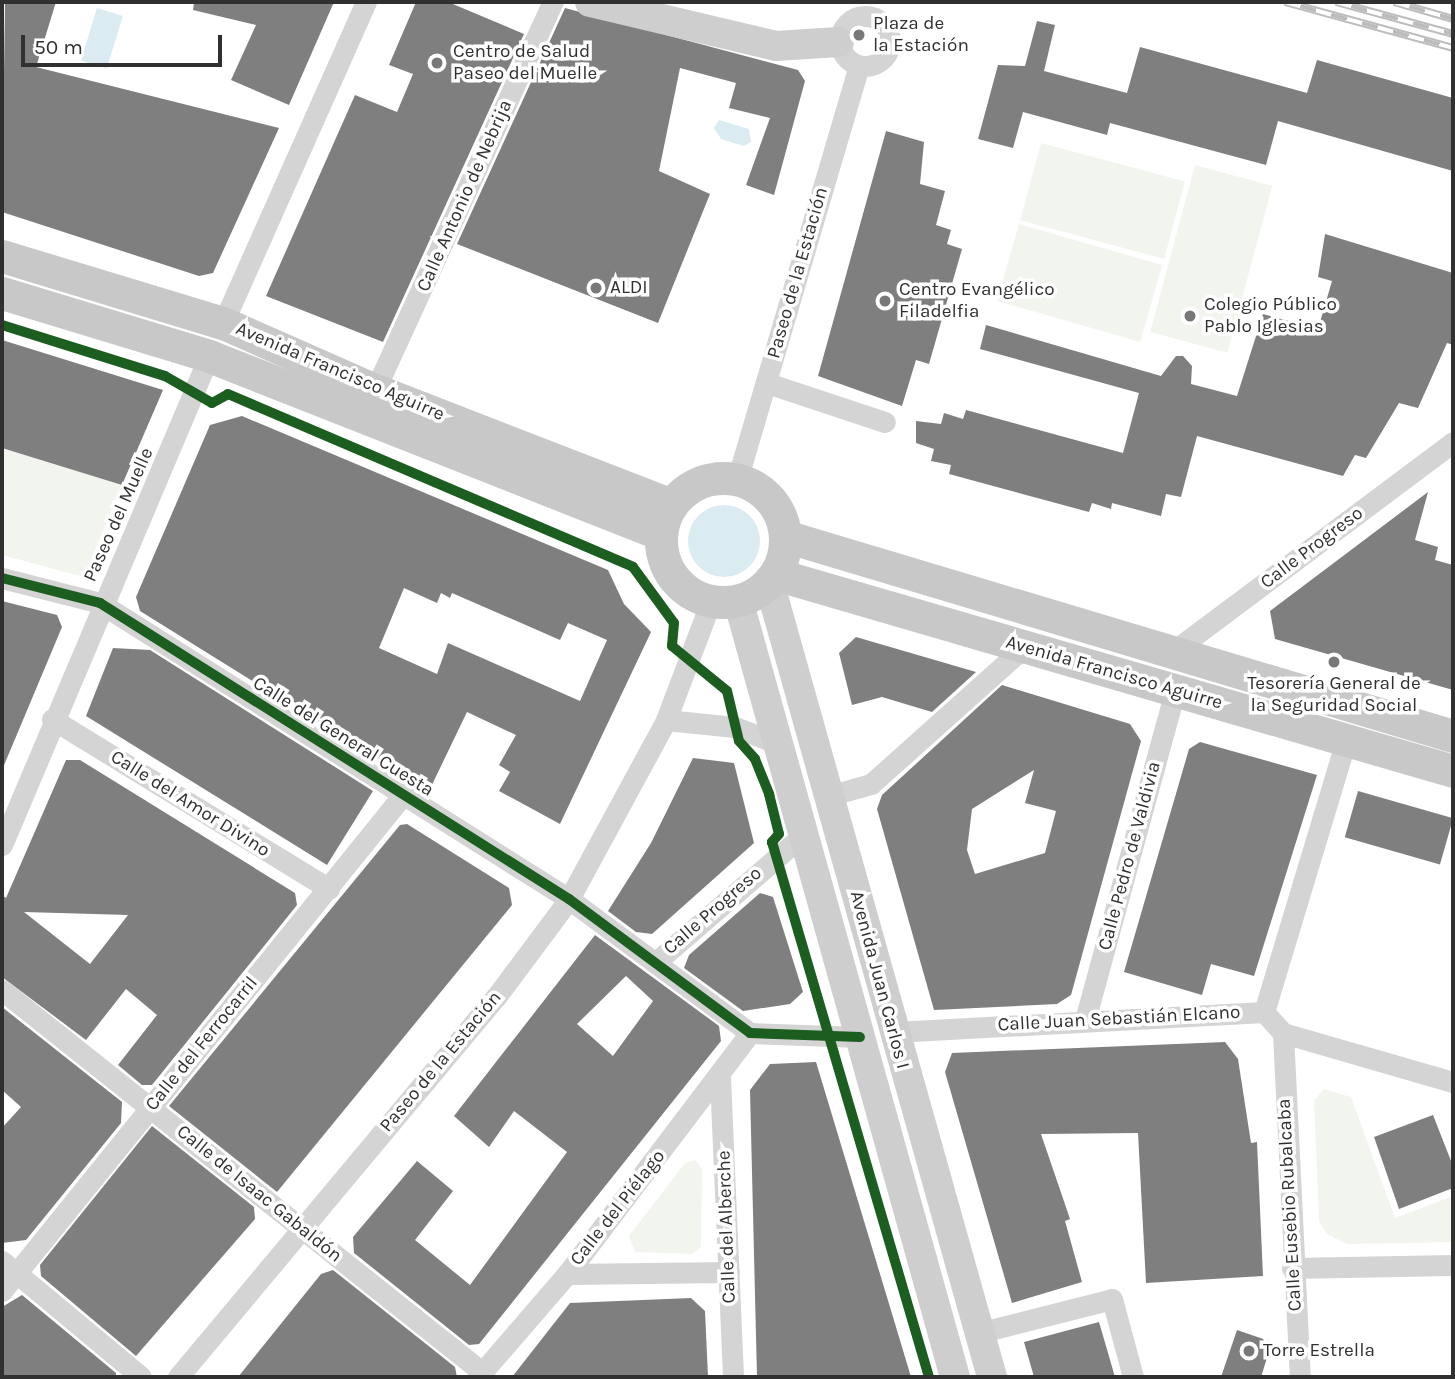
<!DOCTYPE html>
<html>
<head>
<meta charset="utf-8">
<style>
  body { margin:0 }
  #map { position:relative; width:1455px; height:1379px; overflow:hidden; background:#fff; font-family:Karla,sans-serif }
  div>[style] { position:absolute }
  .green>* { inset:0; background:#f2f5ed; transform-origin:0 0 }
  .water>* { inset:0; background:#daebf2; transform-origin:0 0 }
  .round { border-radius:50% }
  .building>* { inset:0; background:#7f7f7f; transform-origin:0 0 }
  .street>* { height:21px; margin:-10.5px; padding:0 10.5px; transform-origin:10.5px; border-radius:10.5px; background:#d4d4d4 }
  .street>.ring { margin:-10.5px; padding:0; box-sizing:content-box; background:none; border:21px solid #d4d4d4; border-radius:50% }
  .secondary>* { height:30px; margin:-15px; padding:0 15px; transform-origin:15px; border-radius:15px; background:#cecece }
  .primary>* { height:33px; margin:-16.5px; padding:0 16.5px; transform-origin:16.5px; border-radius:16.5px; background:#c8c8c8 }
  .primary>.ring { margin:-16.5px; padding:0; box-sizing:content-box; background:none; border:33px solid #c8c8c8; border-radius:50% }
  .rail>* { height:8px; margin-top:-4px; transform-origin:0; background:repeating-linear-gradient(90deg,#fff 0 16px,#bcbcbc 0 32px); box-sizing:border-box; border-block:2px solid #bcbcbc }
  .cycleway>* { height:10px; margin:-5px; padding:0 5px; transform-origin:5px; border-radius:5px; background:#1b5e20 }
  .dots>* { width:19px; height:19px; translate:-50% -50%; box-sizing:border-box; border:4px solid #fff; border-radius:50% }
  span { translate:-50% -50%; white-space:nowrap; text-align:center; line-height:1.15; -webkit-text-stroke:7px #fff; paint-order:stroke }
  .poi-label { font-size:19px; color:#303030 }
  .left { translate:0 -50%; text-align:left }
  .street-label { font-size:19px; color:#303030 }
  .frame { position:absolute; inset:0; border:4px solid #303030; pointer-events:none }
  .scale { position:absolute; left:21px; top:35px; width:201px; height:32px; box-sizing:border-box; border:4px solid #303030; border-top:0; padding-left:9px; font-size:21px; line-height:24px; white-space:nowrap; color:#303030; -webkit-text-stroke:5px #fff; paint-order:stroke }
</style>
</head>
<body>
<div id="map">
  <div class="green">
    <i style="left:1041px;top:143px;width:149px;height:80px;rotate:15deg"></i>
    <i style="left:1195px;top:165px;width:80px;height:173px;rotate:15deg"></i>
    <i style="left:1019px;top:224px;width:149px;height:80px;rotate:16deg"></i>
    <i style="clip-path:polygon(2px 448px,122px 485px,84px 577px,2px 555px)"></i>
    <i style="clip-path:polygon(1324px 1089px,1351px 1097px,1395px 1218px,1453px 1196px,1453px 1242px,1347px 1244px,1327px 1234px,1319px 1221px,1314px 1101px)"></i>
    <i style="clip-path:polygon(685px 1163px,695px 1160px,702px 1169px,701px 1247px,692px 1254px,635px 1252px,629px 1236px)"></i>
  </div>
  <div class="water">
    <i style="left:97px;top:8px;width:27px;height:55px;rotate:17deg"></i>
    <i style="clip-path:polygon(719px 120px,749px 129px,751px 142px,744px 146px,721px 139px,714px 128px)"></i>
    <i class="round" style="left:688px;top:505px;width:72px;height:72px"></i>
  </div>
  <div class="building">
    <i style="clip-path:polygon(5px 2px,56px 2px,36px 67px,279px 128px,213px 273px,199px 276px,2px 212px)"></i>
    <i style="clip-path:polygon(194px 2px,334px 2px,289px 105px,231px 80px,256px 25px,193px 10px)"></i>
    <i style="clip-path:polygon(416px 2px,448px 2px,524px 34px,383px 342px,266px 296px,355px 95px,397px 112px,413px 74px,389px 65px)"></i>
    <i style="clip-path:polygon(565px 8px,798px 70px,805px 81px,774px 195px,746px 185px,770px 118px,729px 108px,736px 83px,680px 68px,659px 171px,710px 194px,658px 323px,457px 244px)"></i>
    <i style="clip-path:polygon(1037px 21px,1055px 25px,1044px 71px,1127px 93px,1140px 47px,1307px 93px,1317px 60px,1453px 98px,1453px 171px,1278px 121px,1266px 165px,1110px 123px,1107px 135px,1023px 112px,1013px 148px,978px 139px,998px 65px,1025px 66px)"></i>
    <i style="clip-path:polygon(886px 131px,924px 142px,920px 184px,945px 191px,936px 225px,951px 230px,947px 244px,962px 249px,929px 364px,916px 360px,902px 406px,818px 376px)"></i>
    <i style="clip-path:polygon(1325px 234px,1453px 273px,1453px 345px,1447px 343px,1418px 408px,1399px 403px,1366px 458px,1355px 455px,1343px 476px,1197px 436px,1181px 497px,1166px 494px,1161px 516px,1112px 503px,1111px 509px,1092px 503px,1089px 512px,949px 474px,951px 465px,931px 461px,934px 449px,916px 443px,916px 421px,941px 424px,944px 413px,963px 419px,966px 410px,1123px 453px,1139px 393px,980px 349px,986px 325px,1161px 376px,1176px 356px,1183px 356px,1192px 366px,1191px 384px,1237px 396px,1263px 314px,1318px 329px,1332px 281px,1318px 277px)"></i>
    <i style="clip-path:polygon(2px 340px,163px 390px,122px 485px,2px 448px)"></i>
    <i style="clip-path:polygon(evenodd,242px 416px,608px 570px,624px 604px,651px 632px,560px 824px,499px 791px,510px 772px,499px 765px,516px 735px,467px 712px,429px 791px,140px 611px,136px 597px,210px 425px,242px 416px,404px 588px,437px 603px,441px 593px,450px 598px,452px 593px,560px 640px,568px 623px,607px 640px,580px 701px,448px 643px,437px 674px,379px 648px,404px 588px)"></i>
    <i style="clip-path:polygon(1428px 492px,1415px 540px,1438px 547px,1435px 560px,1453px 565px,1453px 690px,1275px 639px,1270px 611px)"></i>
    <i style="clip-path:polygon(2px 601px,57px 615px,62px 627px,2px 770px)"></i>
    <i style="clip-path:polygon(856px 637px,976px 672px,932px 712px,882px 697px,852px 705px,839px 653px)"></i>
    <i style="clip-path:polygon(113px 648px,150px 650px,373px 791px,327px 865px,86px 716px)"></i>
    <i style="clip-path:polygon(evenodd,1002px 685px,1130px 724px,1141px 741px,1071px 995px,1057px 1004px,934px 1010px,877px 809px,882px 795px,1002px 685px,1034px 770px,1025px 803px,1056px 811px,1045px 853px,975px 874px,967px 850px,972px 809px,1034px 770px)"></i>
    <i style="clip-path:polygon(1200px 742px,1317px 775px,1254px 976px,1211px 964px,1202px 995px,1124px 972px,1189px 749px)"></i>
    <i style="clip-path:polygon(693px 758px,734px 763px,754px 843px,652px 934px,636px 932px,608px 911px,651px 843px)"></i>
    <i style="clip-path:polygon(evenodd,66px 760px,80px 760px,295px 893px,297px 905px,152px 1085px,142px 1085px,118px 1065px,157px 1015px,126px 989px,86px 1040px,2px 977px,2px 895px,6px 898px,66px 760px,24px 912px,128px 915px,90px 964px,24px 912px)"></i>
    <i style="left:1358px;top:791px;width:99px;height:48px;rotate:16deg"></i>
    <i style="clip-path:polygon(407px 824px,509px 888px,512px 905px,277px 1192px,169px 1106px,400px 825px)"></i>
    <i style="clip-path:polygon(760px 893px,773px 897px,803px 992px,790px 1004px,743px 1011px,684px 968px,689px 955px)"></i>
    <i style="clip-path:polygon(evenodd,595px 935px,719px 1026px,721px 1041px,479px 1344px,469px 1345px,354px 1253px,353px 1237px,417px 1161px,453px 1191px,415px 1240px,470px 1285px,567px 1152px,514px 1111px,489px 1147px,454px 1116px,595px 935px,626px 976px,653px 1001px,613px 1056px,577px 1024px,626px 976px)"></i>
    <i style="clip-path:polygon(2px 1007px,122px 1102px,121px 1123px,26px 1240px,2px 1243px,2px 1128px,21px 1107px,2px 1090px)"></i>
    <i style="clip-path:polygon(1225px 1042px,1238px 1059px,1251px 1143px,1257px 1142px,1263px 1276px,1146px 1283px,1138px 1133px,1041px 1134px,1070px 1219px,1065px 1221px,1082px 1282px,1012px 1303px,945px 1072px,952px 1053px)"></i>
    <i style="clip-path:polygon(816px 1062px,893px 1317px,911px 1377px,757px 1377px,750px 1090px,770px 1064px)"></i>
    <i style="clip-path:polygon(1433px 1115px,1453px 1166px,1453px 1188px,1399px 1209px,1374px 1137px)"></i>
    <i style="clip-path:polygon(152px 1126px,254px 1207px,255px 1219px,136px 1356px,41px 1276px,40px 1265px)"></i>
    <i style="clip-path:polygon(333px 1270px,455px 1367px,457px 1377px,238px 1377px,321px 1274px)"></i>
    <i style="clip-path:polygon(22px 1295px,116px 1373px,116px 1377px,2px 1377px,2px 1307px)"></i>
    <i style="clip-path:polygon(691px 1298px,705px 1311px,708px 1377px,512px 1377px,570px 1303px)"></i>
    <i style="clip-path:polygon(1099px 1322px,1115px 1377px,1034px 1377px,1024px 1342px)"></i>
    <i style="clip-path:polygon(1237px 1330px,1272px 1342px,1261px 1377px,1221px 1377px)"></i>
  </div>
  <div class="street">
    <i class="ring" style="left:840px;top:16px;width:29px;height:29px"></i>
    <i style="left:223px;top:323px;width:351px;rotate:-66deg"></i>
    <i style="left:767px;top:383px;width:124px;rotate:18.3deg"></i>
    <i style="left:375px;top:390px;width:427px;rotate:-65.4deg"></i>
    <i style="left:737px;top:480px;width:432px;rotate:-73.6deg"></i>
    <i style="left:2px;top:578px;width:101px;rotate:14.3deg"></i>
    <i style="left:100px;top:603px;width:555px;rotate:32.26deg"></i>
    <i style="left:569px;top:899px;width:225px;rotate:36.5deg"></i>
    <i style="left:750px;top:1033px;width:110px;rotate:2.1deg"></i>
    <i style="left:1171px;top:653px;width:352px;rotate:-36.8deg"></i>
    <i style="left:52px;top:719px;width:325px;rotate:31.5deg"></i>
    <i style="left:666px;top:720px;width:69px;rotate:5.8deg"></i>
    <i style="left:735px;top:727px;width:44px;rotate:21.3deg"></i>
    <i style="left:828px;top:796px;width:45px;rotate:-15.6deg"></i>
    <i style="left:871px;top:784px;width:205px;rotate:-41.8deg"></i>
    <i style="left:2px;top:845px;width:531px;rotate:-67.06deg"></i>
    <i style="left:657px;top:961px;width:193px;rotate:-40.8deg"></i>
    <i style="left:2px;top:990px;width:613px;rotate:38.51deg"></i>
    <i style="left:1264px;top:1012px;width:284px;rotate:-73.2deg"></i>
    <i style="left:1085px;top:1020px;width:340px;rotate:-74.7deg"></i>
    <i style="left:894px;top:1032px;width:371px;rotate:-3.1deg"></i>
    <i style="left:1264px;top:1012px;width:28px;rotate:48deg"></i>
    <i style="left:1283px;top:1033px;width:177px;rotate:16.1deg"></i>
    <i style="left:1283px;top:1033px;width:344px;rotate:87.2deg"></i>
    <i style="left:720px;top:1078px;width:299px;rotate:87.5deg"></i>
    <i style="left:2px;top:1261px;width:181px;rotate:39.8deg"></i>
    <i style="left:1292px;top:1268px;width:161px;rotate:-1.1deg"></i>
    <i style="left:567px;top:1274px;width:162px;rotate:-0.7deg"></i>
    <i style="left:2px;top:1291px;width:636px;rotate:-51.06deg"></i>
    <i style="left:978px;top:1333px;width:138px;rotate:-14.2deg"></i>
    <i style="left:1112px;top:1299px;width:81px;rotate:74.9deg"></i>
    <i style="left:178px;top:1377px;width:496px;rotate:-50.1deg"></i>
    <i style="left:496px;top:997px;width:122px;rotate:-53.3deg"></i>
    <i style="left:569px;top:899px;width:204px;rotate:-61.5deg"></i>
    <i style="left:666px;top:720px;width:127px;rotate:-69.3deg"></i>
    <i style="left:478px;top:1377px;width:136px;rotate:-49.2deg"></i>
    <i style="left:567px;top:1274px;width:303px;rotate:-52.8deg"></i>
  </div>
  <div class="secondary">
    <i style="left:590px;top:2px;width:191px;rotate:13.3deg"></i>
    <i style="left:776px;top:46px;width:63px;rotate:-3.6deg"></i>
    <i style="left:769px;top:582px;width:826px;rotate:74.33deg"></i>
    <i style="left:738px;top:600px;width:807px;rotate:74.4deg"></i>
  </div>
  <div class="primary">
    <i style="left:2px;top:256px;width:231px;rotate:16.9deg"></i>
    <i style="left:223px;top:323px;width:166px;rotate:23.8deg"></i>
    <i style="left:375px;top:390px;width:318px;rotate:21.2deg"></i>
    <i style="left:2px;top:293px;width:216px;rotate:16.9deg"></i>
    <i style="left:209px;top:356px;width:486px;rotate:21.5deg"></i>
    <i class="ring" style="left:661px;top:478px;width:91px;height:91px"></i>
    <i style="left:785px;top:536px;width:697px;rotate:16.67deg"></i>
    <i style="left:775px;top:574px;width:706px;rotate:16.2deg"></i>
  </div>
  <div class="rail">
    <i style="left:1285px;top:2px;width:174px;rotate:15.3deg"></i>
    <i style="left:1336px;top:2px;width:121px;rotate:15.3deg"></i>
    <i style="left:1394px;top:2px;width:61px;rotate:16.1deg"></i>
  </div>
  <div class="cycleway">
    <i style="left:2px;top:325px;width:171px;rotate:17.4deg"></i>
    <i style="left:165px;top:376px;width:54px;rotate:29.9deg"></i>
    <i style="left:212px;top:403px;width:18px;rotate:-29deg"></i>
    <i style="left:228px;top:394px;width:440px;rotate:23.1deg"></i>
    <i style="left:633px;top:567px;width:69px;rotate:53.8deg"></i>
    <i style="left:674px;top:623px;width:23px;rotate:95deg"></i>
    <i style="left:672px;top:646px;width:71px;rotate:39.3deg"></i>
    <i style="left:727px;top:691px;width:51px;rotate:76.5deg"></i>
    <i style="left:739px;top:741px;width:24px;rotate:48deg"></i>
    <i style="left:755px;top:759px;width:38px;rotate:68deg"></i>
    <i style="left:769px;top:794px;width:41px;rotate:76deg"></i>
    <i style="left:779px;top:834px;width:11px;rotate:131deg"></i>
    <i style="left:772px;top:842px;width:558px;rotate:73.65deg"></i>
    <i style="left:2px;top:578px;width:101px;rotate:14.3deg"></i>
    <i style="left:100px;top:603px;width:555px;rotate:32.26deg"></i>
    <i style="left:569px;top:899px;width:225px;rotate:36.5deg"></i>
    <i style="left:750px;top:1033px;width:110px;rotate:2.1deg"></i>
  </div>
  <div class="dots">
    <i style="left:859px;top:35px;background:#787878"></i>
    <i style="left:437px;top:63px;background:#787878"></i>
    <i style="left:596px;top:288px;background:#787878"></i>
    <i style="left:885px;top:301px;background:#787878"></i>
    <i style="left:1190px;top:316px;background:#787878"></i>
    <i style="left:1334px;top:662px;background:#787878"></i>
    <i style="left:1249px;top:1351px;background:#787878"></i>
  </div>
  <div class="poi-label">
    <span class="left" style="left:873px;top:35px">Plaza de<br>la Estación</span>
    <span class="left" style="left:453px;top:63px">Centro de Salud<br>Paseo del Muelle</span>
    <span class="left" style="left:610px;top:288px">ALDI</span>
    <span class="left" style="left:899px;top:301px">Centro Evangélico<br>Filadelfia</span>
    <span class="left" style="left:1204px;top:316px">Colegio Público<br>Pablo Iglesias</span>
    <span style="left:1334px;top:695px">Tesorería General de<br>la Seguridad Social</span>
    <span class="left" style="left:1263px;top:1351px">Torre Estrella</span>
  </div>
  <div class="street-label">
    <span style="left:465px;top:196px;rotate:-66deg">Calle Antonio de Nebrija</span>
    <span style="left:798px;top:273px;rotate:-74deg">Paseo de la Estación</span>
    <span style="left:340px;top:372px;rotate:23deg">Avenida Francisco Aguirre</span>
    <span style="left:119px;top:515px;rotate:-66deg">Paseo del Muelle</span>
    <span style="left:1312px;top:548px;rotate:-37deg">Calle Progreso</span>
    <span style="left:1114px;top:673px;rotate:16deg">Avenida Francisco Aguirre</span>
    <span style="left:343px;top:737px;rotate:32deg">Calle del General Cuesta</span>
    <span style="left:190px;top:804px;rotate:32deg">Calle del Amor Divino</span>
    <span style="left:1130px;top:856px;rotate:-75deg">Calle Pedro de Valdivia</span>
    <span style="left:713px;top:911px;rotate:-41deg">Calle Progreso</span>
    <span style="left:879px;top:980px;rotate:75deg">Avenida Juan Carlos I</span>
    <span style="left:1119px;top:1019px;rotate:-3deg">Calle Juan Sebastián Elcano</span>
    <span style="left:202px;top:1044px;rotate:-51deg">Calle del Ferrocarril</span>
    <span style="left:441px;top:1062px;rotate:-50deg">Paseo de la Estación</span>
    <span style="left:259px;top:1194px;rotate:39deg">Calle de Isaac Gabaldón</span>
    <span style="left:1290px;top:1205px;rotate:-93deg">Calle Eusebio Rubalcaba</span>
    <span style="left:618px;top:1208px;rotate:-52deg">Calle del Piélago</span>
    <span style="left:727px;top:1227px;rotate:-92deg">Calle del Alberche</span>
  </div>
  <div class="frame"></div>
  <div class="scale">50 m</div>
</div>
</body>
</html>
